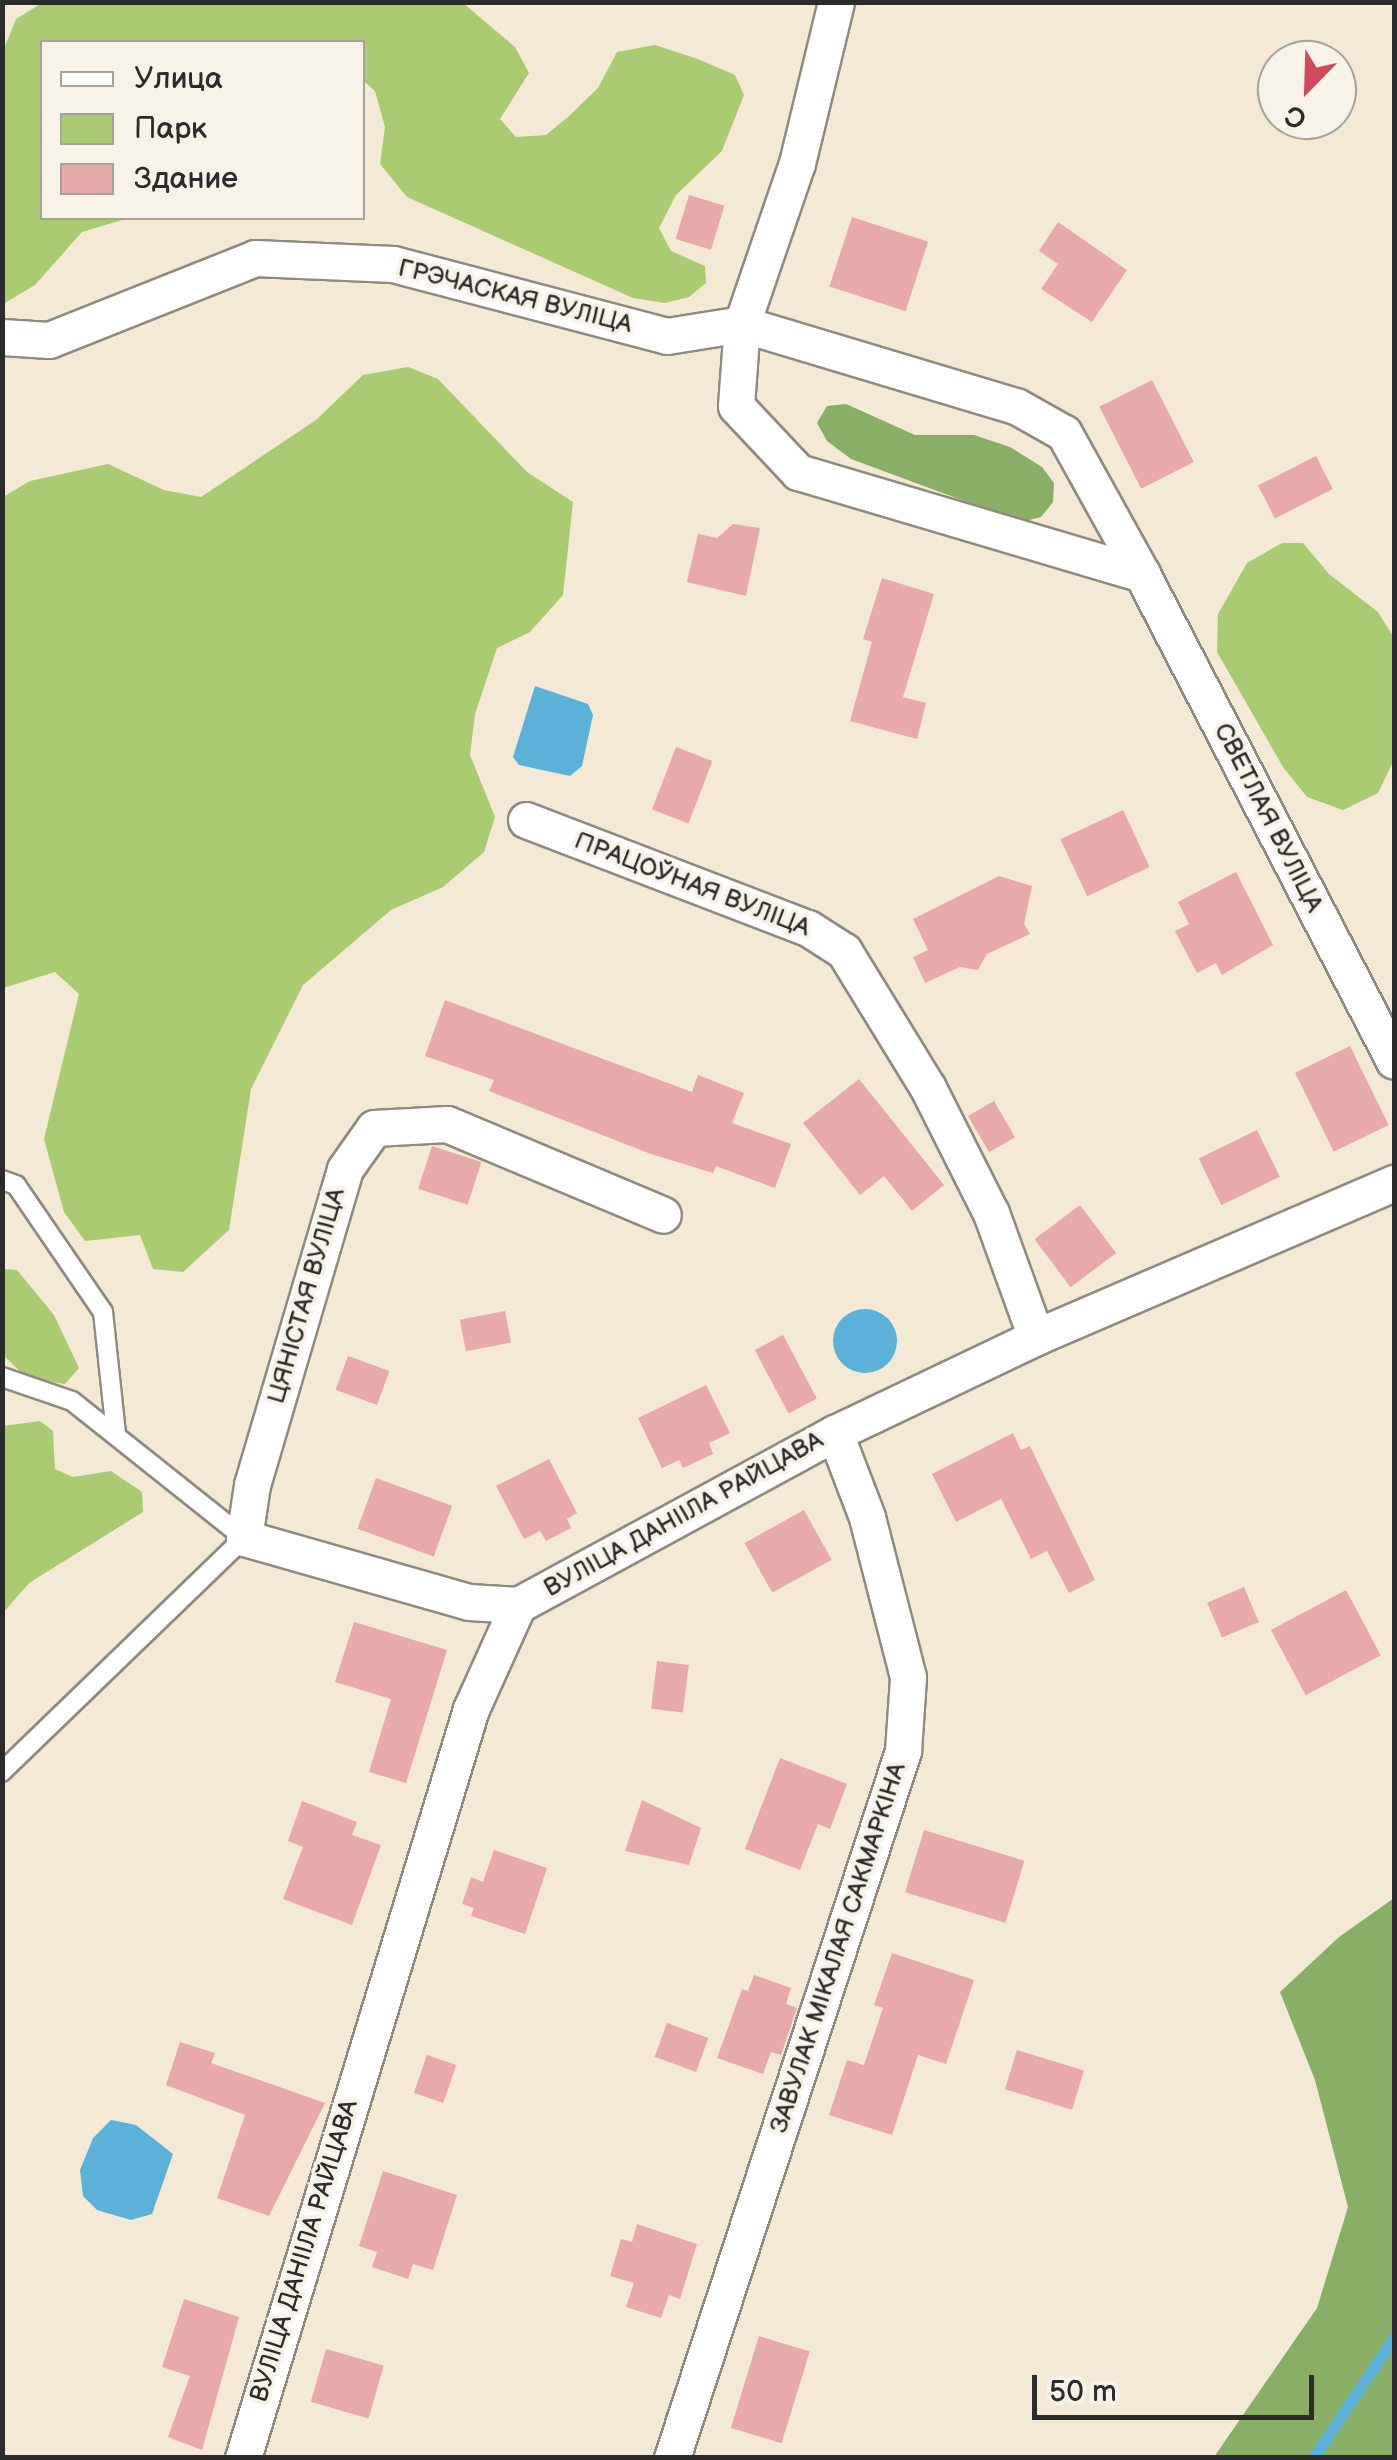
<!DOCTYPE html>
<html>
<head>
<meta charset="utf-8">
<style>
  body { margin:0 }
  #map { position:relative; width:1397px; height:2460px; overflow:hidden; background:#f3e9d4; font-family:"Balsamiq Sans",sans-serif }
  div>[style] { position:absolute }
  .green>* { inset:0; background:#abcb73 }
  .forest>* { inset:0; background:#88af65 }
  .water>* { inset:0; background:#5cb1d8 }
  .round { border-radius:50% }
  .stream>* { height:11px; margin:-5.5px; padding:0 5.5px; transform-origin:5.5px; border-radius:5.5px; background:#5cb1d8 }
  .building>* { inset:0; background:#e8aaa9; transform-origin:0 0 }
  .roads { filter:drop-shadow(2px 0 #8f8a80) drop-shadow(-2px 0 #8f8a80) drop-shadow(0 2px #8f8a80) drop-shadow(0 -2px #8f8a80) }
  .service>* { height:18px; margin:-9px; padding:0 9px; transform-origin:9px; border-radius:9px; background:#fff }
  .minor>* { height:35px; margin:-17.5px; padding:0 17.5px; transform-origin:17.5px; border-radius:17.5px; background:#fff }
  span { translate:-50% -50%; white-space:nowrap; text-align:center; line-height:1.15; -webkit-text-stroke:8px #f7f3e8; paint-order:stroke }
  .street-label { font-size:25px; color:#2b2b2b }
  .frame { position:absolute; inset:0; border:5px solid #2b2b2b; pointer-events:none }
  .legend { position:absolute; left:40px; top:40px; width:325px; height:180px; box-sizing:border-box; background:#f7f3e8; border:2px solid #a5a39c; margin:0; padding:12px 18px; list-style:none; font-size:30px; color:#2b2b2b }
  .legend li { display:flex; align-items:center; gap:20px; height:50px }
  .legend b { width:50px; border:2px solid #a5a39c }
  .north { position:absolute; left:1257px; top:40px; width:100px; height:100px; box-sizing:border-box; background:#f7f3e8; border:2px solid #a5a39c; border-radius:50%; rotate:203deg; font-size:28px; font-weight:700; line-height:40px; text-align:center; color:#2b2b2b }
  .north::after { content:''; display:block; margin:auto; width:35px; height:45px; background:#d1495b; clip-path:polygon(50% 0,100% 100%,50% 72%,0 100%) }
  .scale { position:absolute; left:1032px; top:2375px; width:282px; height:45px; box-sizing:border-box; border:5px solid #2b2b2b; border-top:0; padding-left:12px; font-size:30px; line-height:35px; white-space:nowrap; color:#2b2b2b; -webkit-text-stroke:8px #f7f3e8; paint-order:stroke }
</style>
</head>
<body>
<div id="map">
  <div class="green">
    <i style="clip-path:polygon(42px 3px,463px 3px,515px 47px,529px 73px,500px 119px,516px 137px,546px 135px,569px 116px,598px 88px,617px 52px,655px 45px,698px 59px,735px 75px,744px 95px,722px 151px,676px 195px,659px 228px,671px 251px,705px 266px,706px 283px,689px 297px,665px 303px,633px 298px,407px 197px,380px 164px,385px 127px,375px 91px,363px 80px,362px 42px,42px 42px,42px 218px,129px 218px,82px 232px,35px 285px,3px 304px,3px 51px,16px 19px)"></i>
    <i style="clip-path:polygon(408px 367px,438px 379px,527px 472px,573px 502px,563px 595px,530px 632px,497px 648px,475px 714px,470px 755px,495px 817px,484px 852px,443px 887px,391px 910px,303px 985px,251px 1089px,229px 1230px,183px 1272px,153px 1269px,140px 1235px,85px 1241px,64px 1212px,44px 1139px,79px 994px,55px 972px,3px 988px,3px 497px,30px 481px,108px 464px,164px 490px,201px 497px,316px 420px,363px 375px)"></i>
    <i style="clip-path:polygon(1282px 543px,1303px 543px,1329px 574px,1378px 612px,1394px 638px,1394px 760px,1378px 793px,1343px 810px,1307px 797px,1283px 767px,1217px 652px,1218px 614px,1247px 563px)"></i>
    <i style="clip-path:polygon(2px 1269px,17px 1270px,54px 1315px,79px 1368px,65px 1384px,27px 1378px,3px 1355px)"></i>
    <i style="clip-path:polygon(40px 1421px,53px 1431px,55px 1469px,73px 1477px,111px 1471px,142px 1492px,143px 1512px,29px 1583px,3px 1613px,3px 1426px)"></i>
  </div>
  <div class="forest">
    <i style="clip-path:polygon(846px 404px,915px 435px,974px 435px,1010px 447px,1042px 467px,1054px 483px,1053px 502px,1041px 517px,1021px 522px,851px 459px,827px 441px,817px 423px,827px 406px)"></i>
    <i style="clip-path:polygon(1394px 1898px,1394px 2457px,1214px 2457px,1317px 2308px,1348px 2207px,1315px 2080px,1280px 1992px,1339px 1937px)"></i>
  </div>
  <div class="water">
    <i style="clip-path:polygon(535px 686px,588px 704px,593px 715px,582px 766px,570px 776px,519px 765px,513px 757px)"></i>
    <i class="round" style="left:833px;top:1309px;width:64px;height:64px"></i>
    <i style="clip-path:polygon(111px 2120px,136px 2125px,173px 2154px,152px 2214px,131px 2220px,97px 2210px,83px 2196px,80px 2170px,93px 2138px)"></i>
  </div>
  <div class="stream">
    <i style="left:1313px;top:2458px;width:146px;rotate:-56.2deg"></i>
  </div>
  <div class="building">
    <i style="left:689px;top:195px;width:37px;height:46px;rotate:17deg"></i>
    <i style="left:852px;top:217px;width:80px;height:73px;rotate:18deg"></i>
    <i style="clip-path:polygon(1058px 222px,1127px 270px,1092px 322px,1041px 289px,1058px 264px,1039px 251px)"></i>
    <i style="left:1152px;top:380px;width:92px;height:59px;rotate:63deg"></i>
    <i style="left:1316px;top:456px;width:37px;height:65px;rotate:63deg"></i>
    <i style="clip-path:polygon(733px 524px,760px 528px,746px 596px,687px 582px,698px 534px,717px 538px)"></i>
    <i style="clip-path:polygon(882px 578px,934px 594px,903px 697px,926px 703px,917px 739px,850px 721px,872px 642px,863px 639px)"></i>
    <i style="left:676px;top:747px;width:39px;height:67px;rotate:21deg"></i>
    <i style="left:1123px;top:810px;width:63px;height:69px;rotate:65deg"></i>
    <i style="clip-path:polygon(1236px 872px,1273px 945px,1222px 975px,1216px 963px,1197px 973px,1175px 931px,1189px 924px,1178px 902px)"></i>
    <i style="clip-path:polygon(999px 876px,1032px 886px,1024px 924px,1030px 934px,987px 954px,978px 970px,960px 967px,925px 983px,913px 957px,928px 950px,913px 919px)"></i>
    <i style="clip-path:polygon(445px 1000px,692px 1092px,698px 1075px,744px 1093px,732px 1123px,791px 1144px,775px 1188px,716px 1166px,713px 1173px,651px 1154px,489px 1091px,494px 1080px,425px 1056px)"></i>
    <i style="left:1350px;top:1046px;width:88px;height:61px;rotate:64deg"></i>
    <i style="clip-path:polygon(859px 1079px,944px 1185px,912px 1211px,884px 1176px,860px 1195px,803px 1123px)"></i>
    <i style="left:994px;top:1101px;width:42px;height:30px;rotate:60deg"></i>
    <i style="left:1257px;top:1130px;width:52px;height:65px;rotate:64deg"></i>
    <i style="left:432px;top:1146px;width:52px;height:45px;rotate:18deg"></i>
    <i style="left:1080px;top:1205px;width:60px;height:57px;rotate:53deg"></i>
    <i style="left:505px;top:1311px;width:32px;height:46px;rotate:79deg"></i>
    <i style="left:783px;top:1335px;width:72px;height:32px;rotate:62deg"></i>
    <i style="left:348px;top:1356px;width:44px;height:36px;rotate:20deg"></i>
    <i style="clip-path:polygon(706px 1385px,730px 1433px,709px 1443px,713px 1454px,683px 1468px,679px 1460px,662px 1468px,638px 1418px)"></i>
    <i style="clip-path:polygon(1013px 1433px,1021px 1450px,1030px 1446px,1095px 1580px,1069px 1593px,1047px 1551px,1031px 1559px,1001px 1499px,956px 1522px,932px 1474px)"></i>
    <i style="clip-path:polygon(549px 1459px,577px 1513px,567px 1519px,571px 1528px,546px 1541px,540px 1531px,524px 1539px,496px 1486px)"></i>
    <i style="left:376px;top:1478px;width:81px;height:54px;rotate:20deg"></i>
    <i style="left:804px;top:1510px;width:57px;height:68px;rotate:61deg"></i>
    <i style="left:1244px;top:1587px;width:38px;height:40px;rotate:67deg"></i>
    <i style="left:1346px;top:1590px;width:74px;height:85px;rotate:62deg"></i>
    <i style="clip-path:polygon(354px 1622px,447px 1650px,406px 1783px,369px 1772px,391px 1699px,335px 1682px)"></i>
    <i style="left:657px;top:1661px;width:32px;height:48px;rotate:7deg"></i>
    <i style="clip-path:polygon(780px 1758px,847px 1784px,830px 1829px,818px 1824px,800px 1870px,745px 1849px)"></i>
    <i style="clip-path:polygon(642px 1800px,701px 1828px,689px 1865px,625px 1851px)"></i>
    <i style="clip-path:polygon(302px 1801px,357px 1822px,352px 1835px,381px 1845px,352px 1925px,283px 1899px,303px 1847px,288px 1841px)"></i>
    <i style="left:924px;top:1830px;width:105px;height:65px;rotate:17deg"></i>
    <i style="clip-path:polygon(494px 1850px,547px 1868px,525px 1934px,471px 1916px,474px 1908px,462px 1904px,471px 1877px,483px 1882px)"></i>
    <i style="clip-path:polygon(892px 1953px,974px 1980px,946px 2064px,918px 2055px,892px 2135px,829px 2115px,847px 2060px,864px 2065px,883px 2008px,874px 2005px)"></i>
    <i style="clip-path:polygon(754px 1975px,791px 1988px,786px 2004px,797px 2008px,781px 2055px,771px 2052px,763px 2074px,717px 2058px,742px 1989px,748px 1991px)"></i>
    <i style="left:667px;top:2023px;width:44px;height:36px;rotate:20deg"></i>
    <i style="clip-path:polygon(180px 2042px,215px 2053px,211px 2063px,325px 2103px,269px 2216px,217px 2198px,245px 2115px,166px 2085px)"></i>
    <i style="left:1017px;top:2050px;width:70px;height:41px;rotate:17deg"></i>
    <i style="left:427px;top:2055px;width:31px;height:40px;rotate:19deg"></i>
    <i style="clip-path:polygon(383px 2171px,457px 2195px,433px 2270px,413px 2264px,408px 2279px,372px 2267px,377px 2252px,359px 2246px)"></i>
    <i style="clip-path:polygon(637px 2224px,697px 2244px,680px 2299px,669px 2295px,661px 2318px,626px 2307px,634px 2283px,610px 2276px,621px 2239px,632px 2242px)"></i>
    <i style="clip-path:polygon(184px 2299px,239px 2317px,202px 2450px,168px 2437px,190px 2376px,162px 2367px)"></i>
    <i style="left:759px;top:2336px;width:53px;height:96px;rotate:17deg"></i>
    <i style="left:326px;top:2349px;width:60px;height:55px;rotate:16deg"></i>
  </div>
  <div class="roads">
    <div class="service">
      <i style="left:2px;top:1180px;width:15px;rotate:20deg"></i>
      <i style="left:16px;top:1185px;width:154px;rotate:55.6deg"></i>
      <i style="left:103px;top:1312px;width:122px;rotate:83.9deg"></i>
      <i style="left:2px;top:1377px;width:74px;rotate:18.9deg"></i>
      <i style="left:72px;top:1401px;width:220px;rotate:38.5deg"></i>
      <i style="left:244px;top:1538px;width:337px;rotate:136deg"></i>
    </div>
    <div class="minor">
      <i style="left:836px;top:2px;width:166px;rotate:103.6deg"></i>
      <i style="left:797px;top:163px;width:170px;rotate:108.9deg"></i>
      <i style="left:742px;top:324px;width:82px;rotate:94.2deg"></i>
      <i style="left:736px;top:406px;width:91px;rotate:46.8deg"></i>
      <i style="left:798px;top:472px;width:359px;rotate:16.5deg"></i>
      <i style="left:1142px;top:574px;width:548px;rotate:62.64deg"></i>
      <i style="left:2px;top:337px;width:47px;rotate:3.7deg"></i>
      <i style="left:49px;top:340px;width:222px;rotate:-21.7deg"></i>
      <i style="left:255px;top:258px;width:138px;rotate:2.5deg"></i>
      <i style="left:393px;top:264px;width:283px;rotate:14.7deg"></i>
      <i style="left:667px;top:336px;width:76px;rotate:-9.1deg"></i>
      <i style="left:742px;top:324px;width:286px;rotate:16.7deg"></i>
      <i style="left:1016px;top:406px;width:55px;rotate:29.4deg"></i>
      <i style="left:1064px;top:433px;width:161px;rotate:61deg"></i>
      <i style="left:526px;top:820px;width:302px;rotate:21deg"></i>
      <i style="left:808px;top:928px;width:43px;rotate:32.6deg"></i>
      <i style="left:844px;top:951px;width:161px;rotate:58.5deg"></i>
      <i style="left:928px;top:1088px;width:140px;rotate:63.3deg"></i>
      <i style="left:991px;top:1213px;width:132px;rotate:70.1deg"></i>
      <i style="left:518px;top:1605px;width:49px;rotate:-176.5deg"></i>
      <i style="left:469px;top:1602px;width:234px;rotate:-164.1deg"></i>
      <i style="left:244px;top:1538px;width:54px;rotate:-81.4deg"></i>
      <i style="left:252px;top:1485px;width:329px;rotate:-73.6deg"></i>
      <i style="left:345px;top:1169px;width:50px;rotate:-54.7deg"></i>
      <i style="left:374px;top:1128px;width:73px;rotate:-3.1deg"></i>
      <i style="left:447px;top:1124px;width:234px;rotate:22.8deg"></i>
      <i style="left:243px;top:2458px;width:783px;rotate:-73.07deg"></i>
      <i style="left:471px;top:1709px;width:114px;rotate:-65.7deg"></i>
      <i style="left:518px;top:1605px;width:361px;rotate:-28.5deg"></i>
      <i style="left:835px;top:1433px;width:223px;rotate:-25.5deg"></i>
      <i style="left:1036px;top:1337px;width:390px;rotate:-23.3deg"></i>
      <i style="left:672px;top:2458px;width:744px;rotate:-71.91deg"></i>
      <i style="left:903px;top:1751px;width:74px;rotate:-86.1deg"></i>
      <i style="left:908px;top:1677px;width:165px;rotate:-104.4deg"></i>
      <i style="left:867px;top:1517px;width:90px;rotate:-110.9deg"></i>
    </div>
  </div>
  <div class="street-label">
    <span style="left:515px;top:297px;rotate:14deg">ГРЭЧАСКАЯ ВУЛІЦА</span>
    <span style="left:1268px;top:818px;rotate:63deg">СВЕТЛАЯ ВУЛІЦА</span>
    <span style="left:692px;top:885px;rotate:21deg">ПРАЦОЎНАЯ ВУЛІЦА</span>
    <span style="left:307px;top:1296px;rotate:-74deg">ЦЯНІСТАЯ ВУЛІЦА</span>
    <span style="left:684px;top:1515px;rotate:-29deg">ВУЛІЦА ДАНІІЛА РАЙЦАВА</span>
    <span style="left:839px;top:1948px;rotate:-72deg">ЗАВУЛАК МІКАЛАЯ САКМАРКІНА</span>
    <span style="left:305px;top:2251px;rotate:-73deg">ВУЛІЦА ДАНІІЛА РАЙЦАВА</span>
  </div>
  <div class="frame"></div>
  <ul class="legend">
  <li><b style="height:12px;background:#fff"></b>Улица</li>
  <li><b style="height:28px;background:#abcb73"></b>Парк</li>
  <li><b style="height:28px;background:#e8aaa9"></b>Здание</li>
  </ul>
  <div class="north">С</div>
  <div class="scale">50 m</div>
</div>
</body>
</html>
